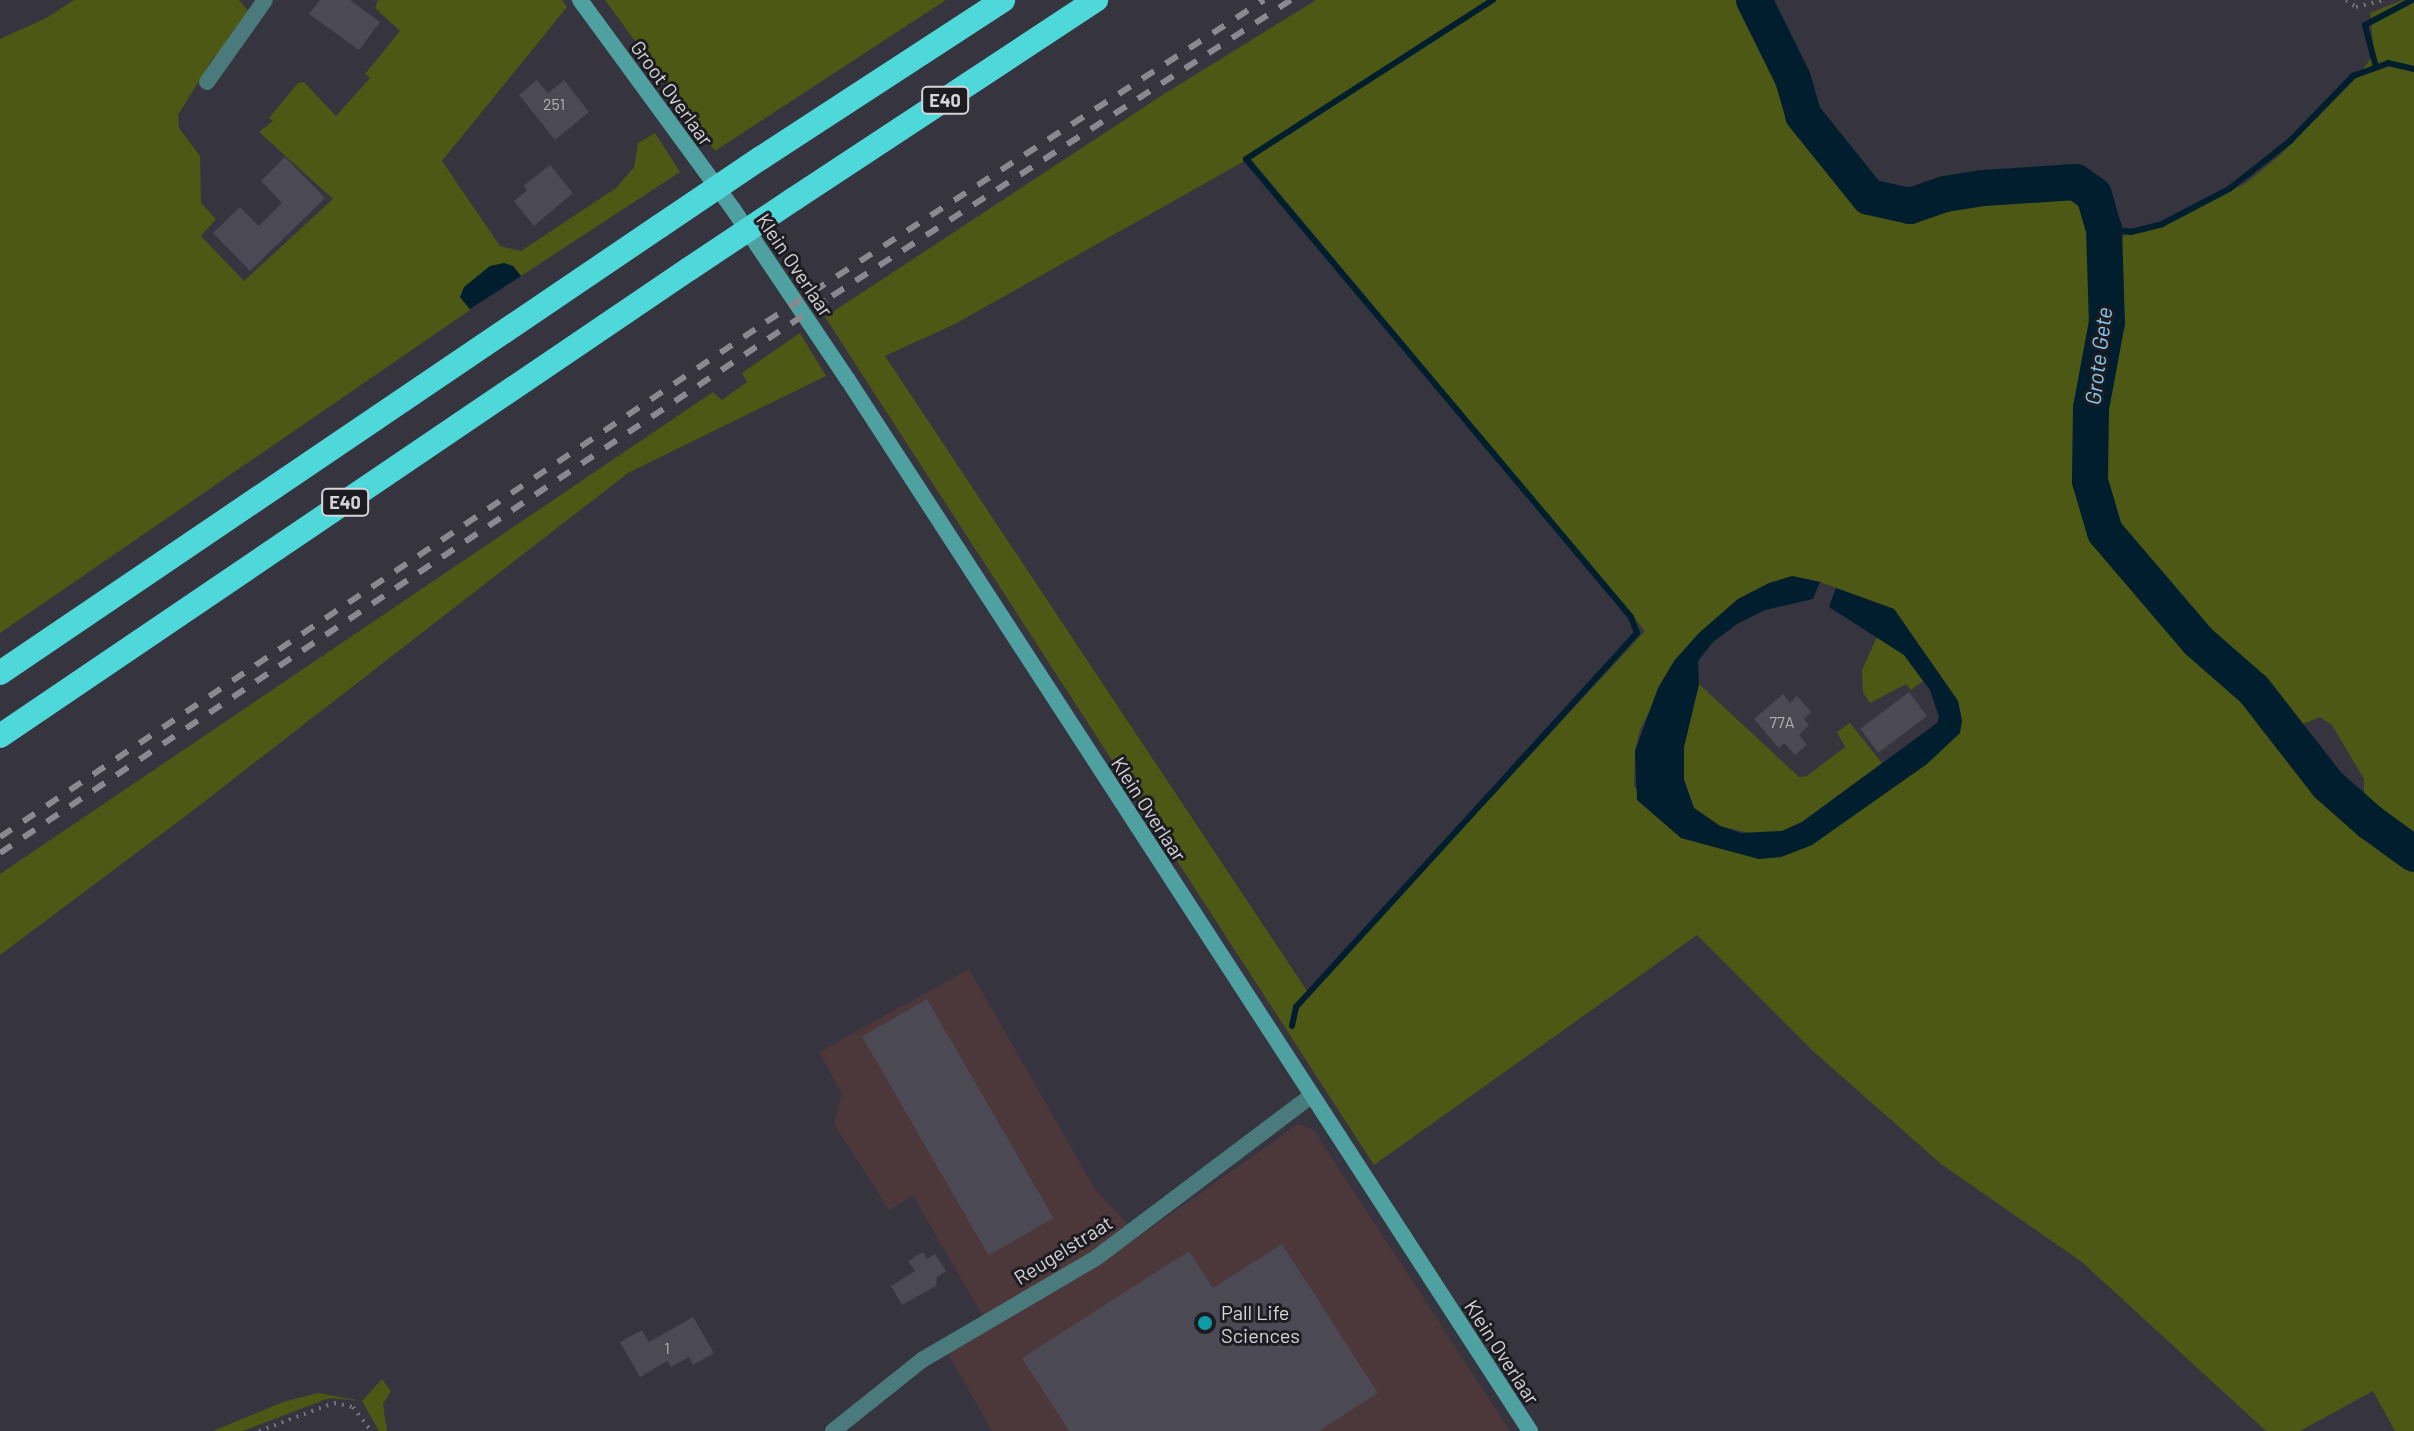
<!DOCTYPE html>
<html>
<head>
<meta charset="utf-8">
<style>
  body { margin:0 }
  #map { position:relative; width:2414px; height:1431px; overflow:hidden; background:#36343e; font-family:Barlow,sans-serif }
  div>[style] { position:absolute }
  .industrial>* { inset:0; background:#4c373a }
  .green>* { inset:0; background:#4d5814 }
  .water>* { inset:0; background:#001e2d }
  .stream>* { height:6px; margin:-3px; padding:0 3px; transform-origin:3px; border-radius:3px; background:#001e2d }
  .river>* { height:36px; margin:-18px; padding:0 18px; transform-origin:18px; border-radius:18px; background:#001e2d }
  .building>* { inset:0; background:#4b4953; transform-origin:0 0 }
  .path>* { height:4px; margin-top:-2px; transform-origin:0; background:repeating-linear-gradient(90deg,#74727a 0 2px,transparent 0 8px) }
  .minor>* { height:16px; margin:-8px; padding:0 8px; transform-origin:8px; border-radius:8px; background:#4a7a7b }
  .secondary>* { height:16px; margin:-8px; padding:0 8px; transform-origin:8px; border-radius:8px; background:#4fa0a1 }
  .motorway>* { height:24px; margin:-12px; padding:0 12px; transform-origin:12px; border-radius:12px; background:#4ed8da }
  .rail>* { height:6px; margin-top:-3px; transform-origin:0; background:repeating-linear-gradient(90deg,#8a8890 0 14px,transparent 0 28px) }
  .motorway-bridge>* { height:24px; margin:-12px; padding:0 12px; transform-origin:12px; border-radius:12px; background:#4ed8da }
  .dots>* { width:22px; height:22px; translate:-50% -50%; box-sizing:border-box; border:4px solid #1d1c21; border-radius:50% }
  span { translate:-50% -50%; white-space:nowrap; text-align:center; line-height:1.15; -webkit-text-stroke:6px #1d1c21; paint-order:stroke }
  .number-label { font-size:16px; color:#b3b2b9 }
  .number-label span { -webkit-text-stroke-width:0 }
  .shield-label span { padding:2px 6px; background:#1d1c21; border:2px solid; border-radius:6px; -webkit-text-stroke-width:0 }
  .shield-label { font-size:18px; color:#d6d5db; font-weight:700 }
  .street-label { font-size:20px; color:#d6d5db }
  .poi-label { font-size:20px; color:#d6d5db }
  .left { translate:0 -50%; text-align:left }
  .water-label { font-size:22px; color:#87cbf2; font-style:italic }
</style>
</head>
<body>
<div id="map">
  <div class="industrial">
    <i style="clip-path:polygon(969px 969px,1095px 1189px,1128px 1224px,1101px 1247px,983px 1316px,913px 1196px,889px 1210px,834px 1124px,842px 1094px,819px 1052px)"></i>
    <i style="clip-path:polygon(1298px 1124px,1313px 1129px,1510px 1431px,992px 1431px,947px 1352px,1096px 1267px)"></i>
  </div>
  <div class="green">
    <i style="clip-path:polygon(74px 0,239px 0,250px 13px,224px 52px,214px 57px,178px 115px,179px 128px,200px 156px,201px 203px,216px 219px,201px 236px,244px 281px,333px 199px,259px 132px,273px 121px,269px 118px,298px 83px,304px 82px,336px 116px,370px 78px,365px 74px,400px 31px,375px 8px,378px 0,562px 0,567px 7px,442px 161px,500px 246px,521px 251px,616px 188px,634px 167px,638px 143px,655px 133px,680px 172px,521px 276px,513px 266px,460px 297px,470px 310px,0 633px,0 39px,48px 17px)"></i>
    <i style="clip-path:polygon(605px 0,946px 0,715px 151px)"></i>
    <i style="clip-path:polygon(evenodd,1316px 0,1744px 0,1760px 25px,1774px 57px,1795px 122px,1815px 150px,1870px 205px,1907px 217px,1973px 197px,2063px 192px,2076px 194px,2088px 208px,2108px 202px,2114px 212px,2116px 238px,2156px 227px,2246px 183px,2280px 155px,2357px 77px,2374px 54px,2370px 13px,2403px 0,2414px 0,2414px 837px,2364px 804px,2364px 779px,2332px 725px,2320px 717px,2303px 724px,2170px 594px,2152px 606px,2207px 664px,2256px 706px,2330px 803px,2414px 866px,2414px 1431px,2395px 1431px,2373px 1391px,2300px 1431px,2266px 1431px,2082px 1262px,1941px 1164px,1813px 1051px,1697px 935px,1374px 1165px,825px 317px,1161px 96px,1316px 0,1250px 158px,1645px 631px,1309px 994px,885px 356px,955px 324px,1250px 158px,1316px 0,1792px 576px,1820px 582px,1894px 609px,1958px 701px,1962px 721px,1812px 845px,1781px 857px,1759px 859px,1681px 838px,1634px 786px,1635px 751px,1640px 730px,1674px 661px,1699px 633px,1738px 599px,1792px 576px)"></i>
    <i style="clip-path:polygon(800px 333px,826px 376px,628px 473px,187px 815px,0 955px,0 874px,713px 392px,722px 400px,747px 382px,742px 373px)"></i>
    <i style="clip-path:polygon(1877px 637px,1904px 655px,1923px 681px,1911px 690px,1906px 684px,1870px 703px,1863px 692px,1862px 670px)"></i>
    <i style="clip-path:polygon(1699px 684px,1799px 777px,1807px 776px,1845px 747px,1837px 732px,1850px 723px,1882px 763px,1802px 822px,1782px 831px,1757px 835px,1720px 826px,1694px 808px,1684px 780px,1684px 747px)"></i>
    <i style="clip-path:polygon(382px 1379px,391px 1391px,383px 1404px,387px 1431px,379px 1431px,362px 1401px,329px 1398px,243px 1431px,213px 1431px,283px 1402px,318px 1393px,362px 1401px)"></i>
  </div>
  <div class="water">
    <i style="clip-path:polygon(504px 263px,513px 266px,521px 276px,470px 309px,460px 297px,464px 287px,490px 266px)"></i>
    <i style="clip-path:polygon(1792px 576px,1820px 582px,1813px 599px,1765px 610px,1737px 624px,1713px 642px,1698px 661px,1699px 684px,1684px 747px,1684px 780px,1694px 808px,1720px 826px,1741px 833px,1782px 831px,1802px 822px,1937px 723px,1939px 717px,1930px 690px,1904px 655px,1829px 607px,1836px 588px,1894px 609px,1958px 701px,1962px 721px,1960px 733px,1927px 764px,1812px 845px,1781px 857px,1759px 859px,1681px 838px,1637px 800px,1635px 751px,1658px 688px,1674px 661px,1699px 633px,1738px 599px,1769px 583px)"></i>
  </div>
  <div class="stream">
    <i style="left:2376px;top:67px;width:43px;rotate:-104.7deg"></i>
    <i style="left:2365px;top:25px;width:53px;rotate:-28deg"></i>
    <i style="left:2104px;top:229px;width:27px;rotate:6deg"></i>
    <i style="left:2131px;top:232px;width:32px;rotate:-14deg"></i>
    <i style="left:2162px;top:224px;width:76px;rotate:-27.6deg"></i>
    <i style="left:2229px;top:189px;width:78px;rotate:-38.2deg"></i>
    <i style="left:2290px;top:141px;width:91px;rotate:-45.9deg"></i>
    <i style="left:2353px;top:76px;width:37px;rotate:-20deg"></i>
    <i style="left:2388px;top:63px;width:27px;rotate:13deg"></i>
    <i style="left:1292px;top:1026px;width:19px;rotate:-78deg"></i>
    <i style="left:1296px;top:1007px;width:506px;rotate:-47.64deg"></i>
    <i style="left:1637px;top:633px;width:17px;rotate:-111deg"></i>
    <i style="left:1631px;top:617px;width:598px;rotate:-130.05deg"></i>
    <i style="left:1246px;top:159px;width:294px;rotate:-32.8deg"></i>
  </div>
  <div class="river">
    <i style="left:1754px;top:0;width:88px;rotate:63.7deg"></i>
    <i style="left:1793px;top:79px;width:37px;rotate:74deg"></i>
    <i style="left:1803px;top:115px;width:105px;rotate:51.2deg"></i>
    <i style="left:1869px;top:197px;width:42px;rotate:12.4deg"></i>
    <i style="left:1910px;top:206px;width:37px;rotate:-19deg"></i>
    <i style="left:1945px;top:194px;width:39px;rotate:-9deg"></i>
    <i style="left:1984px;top:188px;width:92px;rotate:-3.7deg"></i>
    <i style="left:2076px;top:182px;width:22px;rotate:36deg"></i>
    <i style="left:2094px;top:195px;width:35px;rotate:74deg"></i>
    <i style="left:2104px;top:229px;width:93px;rotate:88.2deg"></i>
    <i style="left:2107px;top:322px;width:87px;rotate:100.5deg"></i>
    <i style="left:2091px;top:408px;width:73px;rotate:90.8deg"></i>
    <i style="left:2090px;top:481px;width:53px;rotate:73.6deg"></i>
    <i style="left:2105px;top:532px;width:143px;rotate:49.5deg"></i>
    <i style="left:2198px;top:641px;width:74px;rotate:41.2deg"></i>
    <i style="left:2254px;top:690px;width:120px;rotate:52.1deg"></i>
    <i style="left:2328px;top:785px;width:56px;rotate:41.4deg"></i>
    <i style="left:2370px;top:822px;width:54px;rotate:36deg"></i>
  </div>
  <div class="building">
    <i style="clip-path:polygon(320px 0,350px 0,380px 22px,359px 50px,309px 14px)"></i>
    <i style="clip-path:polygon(537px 80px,548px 93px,564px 80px,589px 112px,555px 140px,519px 95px)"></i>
    <i style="clip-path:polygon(285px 157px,325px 198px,250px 271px,213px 233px,240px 207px,259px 226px,282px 203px,261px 181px)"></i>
    <i style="clip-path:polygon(550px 165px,573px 193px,534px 226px,514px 201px,527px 190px,523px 186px)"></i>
    <i style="left:1909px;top:692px;width:30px;height:61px;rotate:53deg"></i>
    <i style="clip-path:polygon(1783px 694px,1790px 703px,1797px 696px,1811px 712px,1804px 719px,1809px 725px,1799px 735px,1807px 745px,1795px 755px,1784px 743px,1779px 748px,1754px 719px)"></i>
    <i style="left:927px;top:999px;width:253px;height:75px;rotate:60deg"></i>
    <i style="clip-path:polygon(1282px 1244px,1378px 1393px,1319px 1431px,1069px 1431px,1022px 1358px,1189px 1251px,1213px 1288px)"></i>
    <i style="clip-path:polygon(923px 1252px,927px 1259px,935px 1254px,946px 1271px,937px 1277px,936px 1286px,902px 1305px,891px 1286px,915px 1271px,908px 1261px)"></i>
    <i style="clip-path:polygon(693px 1317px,714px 1353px,693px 1365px,689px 1357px,671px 1367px,667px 1361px,640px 1377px,620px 1342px,642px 1330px,649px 1342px)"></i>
  </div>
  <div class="path">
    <i style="left:2346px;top:0;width:12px;rotate:35deg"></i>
    <i style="left:2356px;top:7px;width:30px;rotate:-14deg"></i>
    <i style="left:259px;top:1431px;width:80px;rotate:-20.5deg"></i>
    <i style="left:334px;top:1403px;width:19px;rotate:12deg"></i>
    <i style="left:353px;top:1407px;width:30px;rotate:53deg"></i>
  </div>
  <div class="minor">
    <i style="left:207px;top:82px;width:100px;rotate:-54.7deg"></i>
    <i style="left:833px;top:1431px;width:114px;rotate:-38.6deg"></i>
    <i style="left:922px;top:1360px;width:202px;rotate:-30.4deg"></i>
    <i style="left:1096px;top:1258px;width:269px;rotate:-37deg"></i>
  </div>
  <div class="secondary">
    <i style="left:580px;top:0;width:259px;rotate:53.8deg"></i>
    <i style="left:733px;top:209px;width:206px;rotate:56.1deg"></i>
    <i style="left:848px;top:380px;width:1253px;rotate:57.02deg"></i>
  </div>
  <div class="motorway">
    <i style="left:761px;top:158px;width:289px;rotate:-33.1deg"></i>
    <i style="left:794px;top:199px;width:362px;rotate:-33.4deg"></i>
    <i style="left:0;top:673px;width:797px;rotate:-34.11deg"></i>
    <i style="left:0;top:736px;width:832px;rotate:-34.13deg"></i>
  </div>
  <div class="rail">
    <i style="left:0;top:837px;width:923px;rotate:-33.91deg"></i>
    <i style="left:766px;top:322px;width:593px;rotate:-32.89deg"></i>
    <i style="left:0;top:853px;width:1001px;rotate:-33.8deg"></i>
    <i style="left:832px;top:296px;width:546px;rotate:-32.82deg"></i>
  </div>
  <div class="motorway-bridge">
    <i style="left:660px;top:226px;width:122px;rotate:-34deg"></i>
    <i style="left:689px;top:269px;width:126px;rotate:-33.7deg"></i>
  </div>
  <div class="dots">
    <i style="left:1205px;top:1323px;background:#0f9aa8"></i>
  </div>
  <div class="number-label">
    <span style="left:554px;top:104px">251</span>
    <span style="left:1782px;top:722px">77A</span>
    <span style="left:667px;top:1348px">1</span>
  </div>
  <div class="shield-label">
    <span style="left:945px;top:100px">E40</span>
    <span style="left:345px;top:502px">E40</span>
  </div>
  <div class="street-label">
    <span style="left:672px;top:93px;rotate:54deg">Groot Overlaar</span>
    <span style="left:795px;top:265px;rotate:56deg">Klein Overlaar</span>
    <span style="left:1149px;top:809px;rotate:57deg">Klein Overlaar</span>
    <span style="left:1063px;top:1250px;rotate:-32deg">Reugelstraat</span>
    <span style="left:1502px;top:1352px;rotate:57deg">Klein Overlaar</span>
  </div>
  <div class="poi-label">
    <span class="left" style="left:1221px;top:1324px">Pall Life<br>Sciences</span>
  </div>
  <div class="water-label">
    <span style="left:2098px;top:356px;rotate:-83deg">Grote Gete</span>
  </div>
</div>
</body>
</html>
